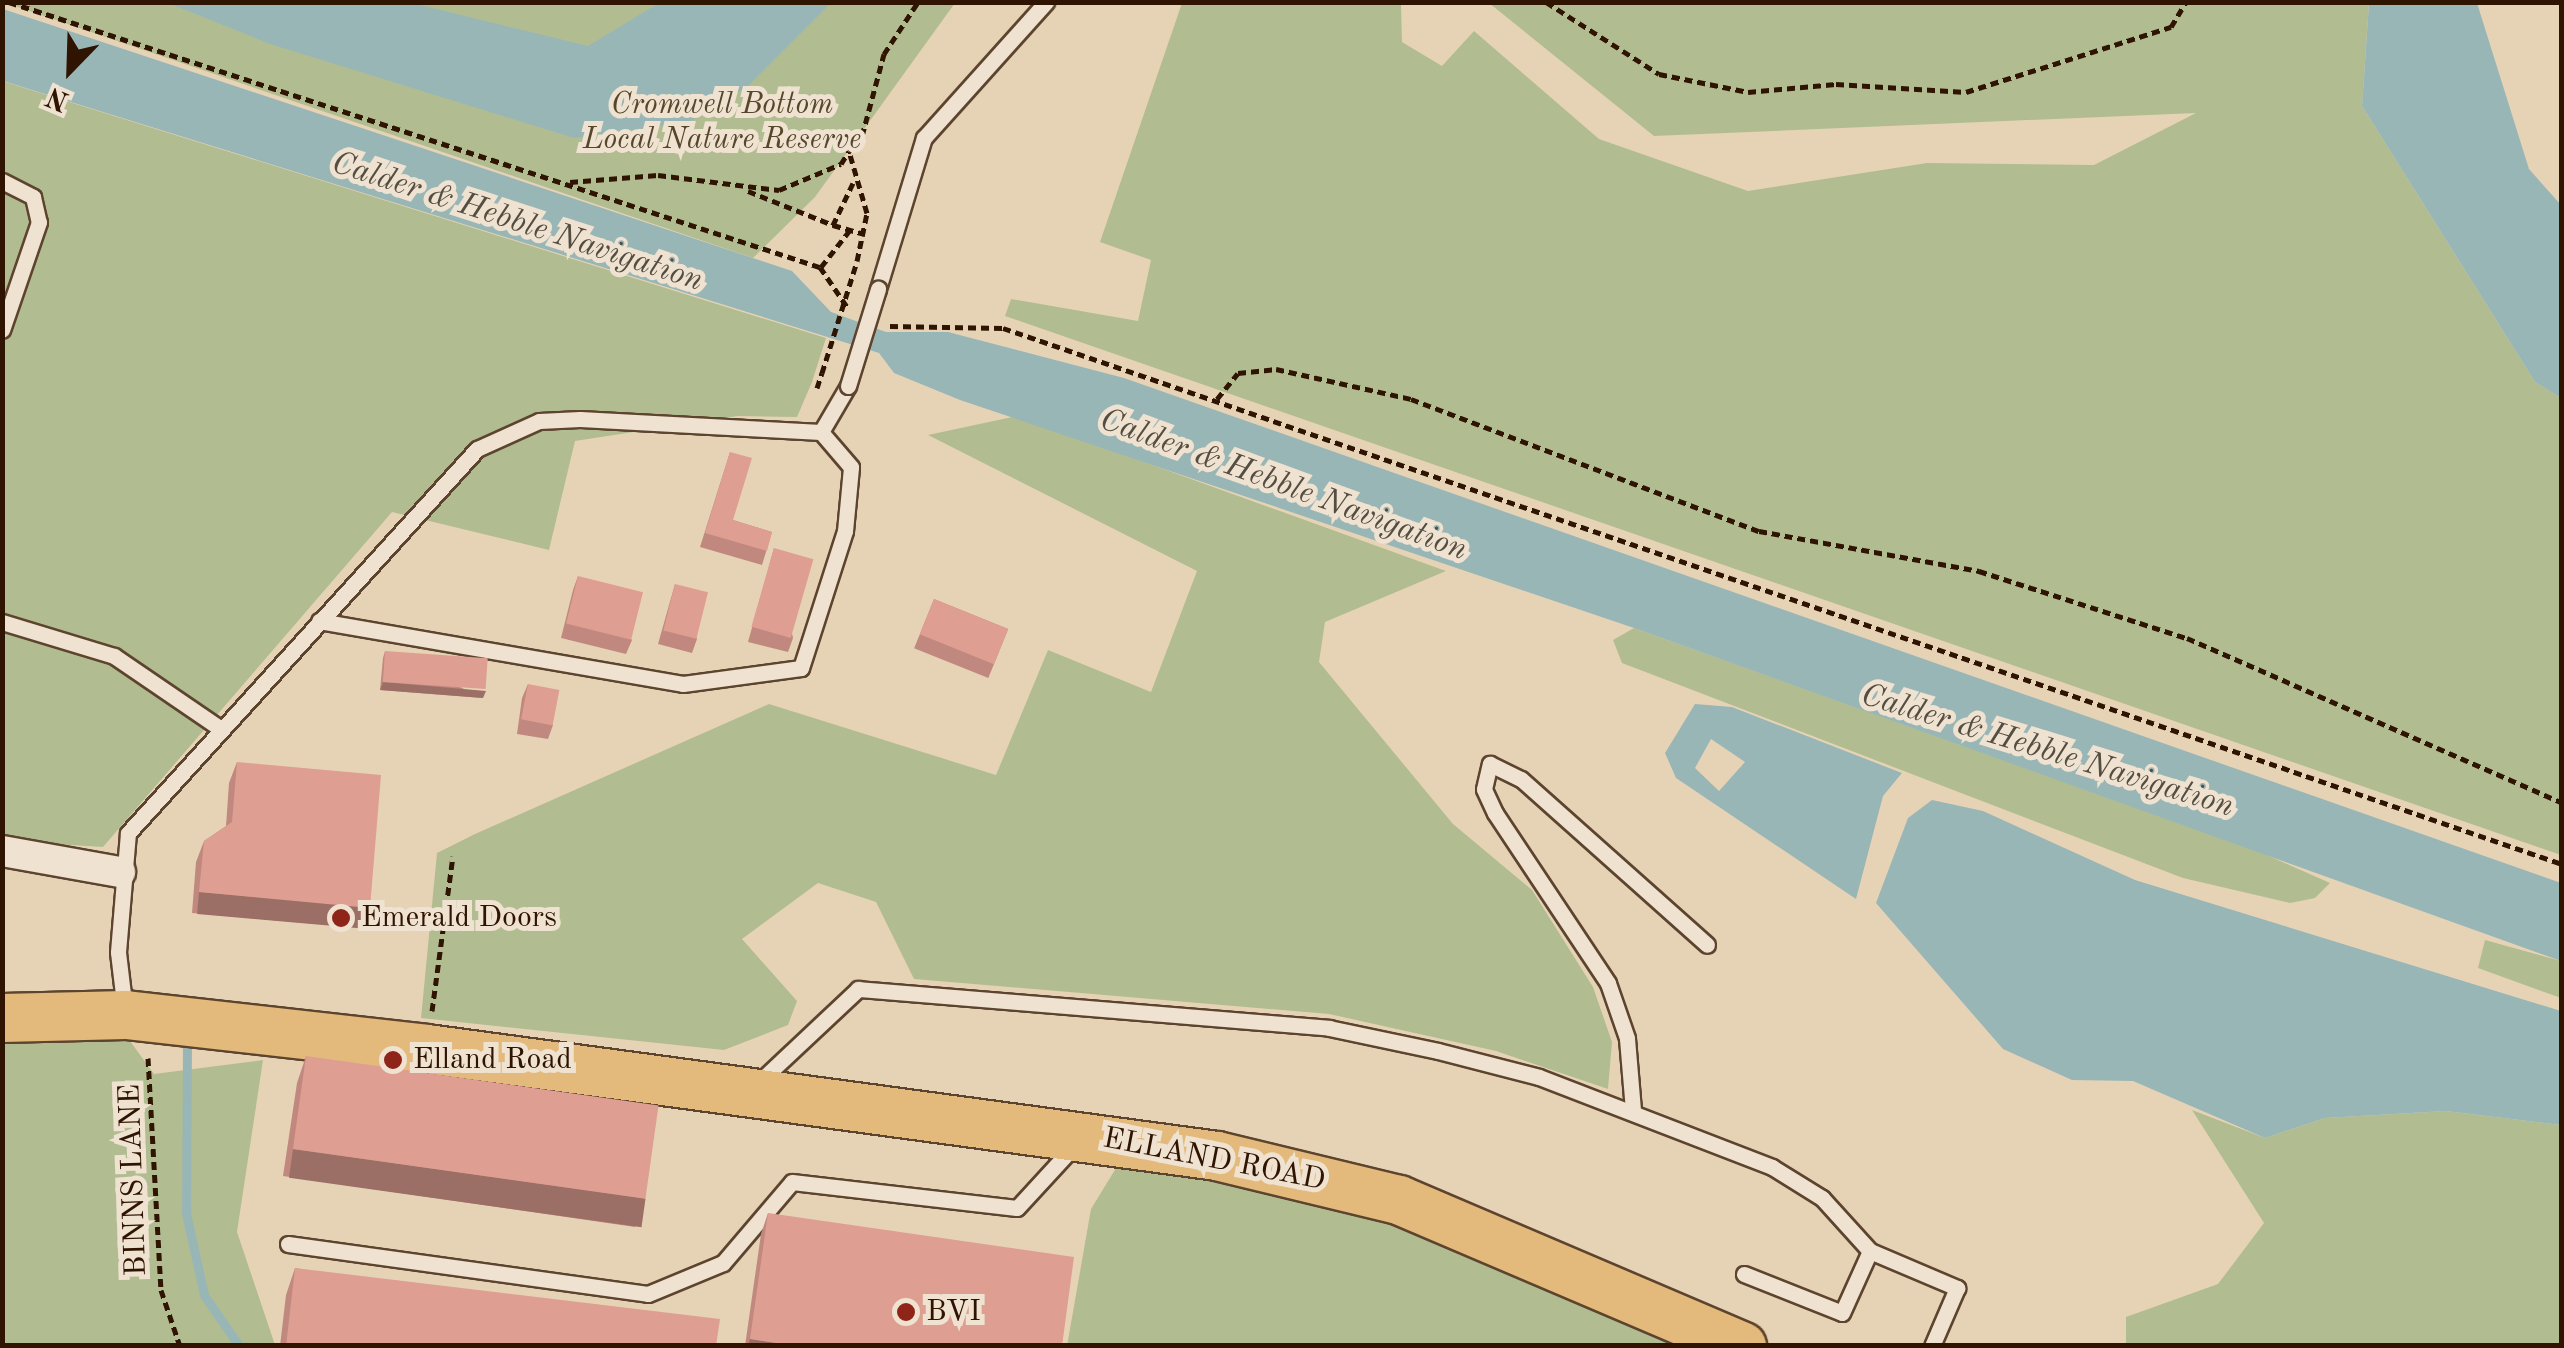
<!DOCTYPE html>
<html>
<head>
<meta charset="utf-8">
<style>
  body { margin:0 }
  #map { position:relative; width:2564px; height:1348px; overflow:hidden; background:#e6d3b6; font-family:"Old Standard TT",serif }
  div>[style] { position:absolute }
  .green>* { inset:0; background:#b1bd91 }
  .water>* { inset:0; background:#99b6b7 }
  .stream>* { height:9px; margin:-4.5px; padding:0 4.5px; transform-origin:4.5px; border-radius:4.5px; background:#99b6b7 }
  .path>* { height:5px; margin-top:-2.5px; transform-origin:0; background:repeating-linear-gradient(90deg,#2f1401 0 8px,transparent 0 13px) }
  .roads { filter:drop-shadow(2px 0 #5d442e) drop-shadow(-2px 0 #5d442e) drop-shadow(0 2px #5d442e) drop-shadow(0 -2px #5d442e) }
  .service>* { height:15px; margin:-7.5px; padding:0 7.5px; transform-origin:7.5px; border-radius:7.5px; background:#efe2d0 }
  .minor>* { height:30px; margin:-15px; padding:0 15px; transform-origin:15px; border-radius:15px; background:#efe2d0 }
  .primary>* { height:48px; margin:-24px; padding:0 24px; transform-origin:24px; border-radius:24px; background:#e3ba7b }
  .path-bridge>* { height:5px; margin-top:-2.5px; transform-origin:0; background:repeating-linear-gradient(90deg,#2f1401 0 8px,transparent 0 13px) }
  .bridges { filter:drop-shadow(2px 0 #5d442e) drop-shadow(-2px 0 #5d442e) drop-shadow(0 2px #5d442e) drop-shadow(0 -2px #5d442e) }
  .service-bridge>* { height:15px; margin:-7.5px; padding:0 7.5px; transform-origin:7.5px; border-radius:7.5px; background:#efe2d0 }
  .wall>* { inset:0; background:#c0887e; transform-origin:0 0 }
  .shaded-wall>* { inset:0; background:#9c6f66; transform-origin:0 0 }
  .building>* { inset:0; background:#df9e92; transform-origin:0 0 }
  .dots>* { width:28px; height:28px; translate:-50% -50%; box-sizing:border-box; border:5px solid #efe2d0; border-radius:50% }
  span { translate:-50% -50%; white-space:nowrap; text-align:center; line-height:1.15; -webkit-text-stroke:10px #efe2d0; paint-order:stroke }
  .park-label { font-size:30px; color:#56472c; font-style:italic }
  .poi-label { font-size:30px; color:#2f1401 }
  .left { translate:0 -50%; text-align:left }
  .street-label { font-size:30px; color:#2f1401 }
  .water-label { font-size:32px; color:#544d41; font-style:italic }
  .frame { position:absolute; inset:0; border:5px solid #2f1401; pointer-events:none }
  .north { position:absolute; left:20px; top:20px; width:100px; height:100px; -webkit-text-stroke:8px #efe2d0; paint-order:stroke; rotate:203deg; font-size:28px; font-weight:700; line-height:40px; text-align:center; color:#2f1401 }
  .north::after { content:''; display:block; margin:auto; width:35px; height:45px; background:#2f1401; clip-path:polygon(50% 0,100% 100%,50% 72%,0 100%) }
</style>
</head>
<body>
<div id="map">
  <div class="green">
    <i style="clip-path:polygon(3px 2px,955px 3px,815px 197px,753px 258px)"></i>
    <i style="clip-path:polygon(1182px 3px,1401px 3px,1402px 42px,1442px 66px,1474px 31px,1599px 139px,1748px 191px,1927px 163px,2094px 165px,2196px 113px,1654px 136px,1489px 3px,2369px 3px,2362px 106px,2535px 382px,2561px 398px,2561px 855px,1005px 316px,1011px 299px,1138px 321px,1151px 260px,1100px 242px)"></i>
    <i style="clip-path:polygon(2px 81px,826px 338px,812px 382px,797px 417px,738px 416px,575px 441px,549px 550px,392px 512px,103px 847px,3px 841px)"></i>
    <i style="clip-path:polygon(1017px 416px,1446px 571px,1325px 622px,1319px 662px,1453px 824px,1532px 890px,1593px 987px,1612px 1042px,1608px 1089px,1496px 1051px,1329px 1014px,914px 979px,876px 902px,818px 883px,742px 939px,797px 1001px,788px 1025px,724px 1050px,421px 1018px,437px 853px,475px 834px,769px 704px,996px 775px,1048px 650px,1151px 692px,1197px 571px,928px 435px)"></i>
    <i style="clip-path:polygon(1634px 628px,2260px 852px,2330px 883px,2315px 898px,2290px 903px,2183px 878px,1622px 663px,1613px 640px)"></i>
    <i style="clip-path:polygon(2485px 940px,2561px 961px,2561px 998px,2478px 968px)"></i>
    <i style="clip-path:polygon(130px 1041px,154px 1074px,263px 1060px,237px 1232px,275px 1345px,3px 1345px,3px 1044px)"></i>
    <i style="clip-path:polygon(2192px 1110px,2265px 1138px,2325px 1118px,2446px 1111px,2561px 1125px,2561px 1345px,2126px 1345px,2126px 1317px,2218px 1284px,2264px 1223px)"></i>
    <i style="clip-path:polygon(1124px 1155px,1396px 1209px,1718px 1346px,1067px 1346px,1091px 1209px)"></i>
  </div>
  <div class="water">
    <i style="clip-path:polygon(168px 3px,412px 3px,588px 46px,659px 3px,831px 3px,747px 87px,689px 122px,574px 138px,270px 44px)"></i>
    <i style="clip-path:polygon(2369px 3px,2477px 3px,2529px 169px,2561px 205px,2561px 398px,2535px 382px,2362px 106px)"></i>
    <i style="clip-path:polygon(3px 9px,792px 271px,831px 312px,886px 332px,948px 332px,1124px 378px,2561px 883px,2561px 961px,1634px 628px,960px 400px,894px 373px,879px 353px,3px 81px)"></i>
    <i style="clip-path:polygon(evenodd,1695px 704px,1732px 707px,1902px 773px,1883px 796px,1856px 899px,1676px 778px,1665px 753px,1695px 704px,1711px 739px,1745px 762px,1719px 791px,1695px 768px,1711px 739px)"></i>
    <i style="clip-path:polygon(1932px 800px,1983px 811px,2135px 880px,2561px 1011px,2561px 1125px,2446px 1111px,2325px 1118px,2265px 1138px,2133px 1081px,2072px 1080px,2003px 1049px,1876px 903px,1908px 818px)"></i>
  </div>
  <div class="stream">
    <i style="left:187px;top:1041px;width:172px;rotate:90.3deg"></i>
    <i style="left:186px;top:1213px;width:84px;rotate:77.6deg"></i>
    <i style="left:204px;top:1295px;width:62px;rotate:55.5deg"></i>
  </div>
  <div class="path">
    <i style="left:9px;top:2px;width:853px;rotate:18.1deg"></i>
    <i style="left:820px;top:267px;width:50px;rotate:55.7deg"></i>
    <i style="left:1546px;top:2px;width:134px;rotate:32.5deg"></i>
    <i style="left:1659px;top:74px;width:91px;rotate:11.4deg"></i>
    <i style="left:1748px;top:92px;width:88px;rotate:-5.2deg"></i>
    <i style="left:1836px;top:84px;width:130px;rotate:3.5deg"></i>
    <i style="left:1966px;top:92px;width:215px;rotate:-17.6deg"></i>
    <i style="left:2171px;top:27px;width:29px;rotate:-59deg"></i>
    <i style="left:570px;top:182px;width:88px;rotate:-4.5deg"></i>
    <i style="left:658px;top:175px;width:122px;rotate:7.1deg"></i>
    <i style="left:779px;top:190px;width:67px;rotate:-22.8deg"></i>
    <i style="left:841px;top:164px;width:15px;rotate:-58deg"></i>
    <i style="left:853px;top:183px;width:47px;rotate:115.5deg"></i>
    <i style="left:833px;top:225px;width:33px;rotate:16deg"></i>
    <i style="left:748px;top:191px;width:92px;rotate:21.8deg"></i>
    <i style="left:857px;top:261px;width:49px;rotate:-78.2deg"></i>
    <i style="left:867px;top:213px;width:65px;rotate:-106.2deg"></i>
    <i style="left:849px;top:151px;width:20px;rotate:-49deg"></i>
    <i style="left:862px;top:136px;width:85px;rotate:-75deg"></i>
    <i style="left:884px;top:54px;width:62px;rotate:-56.8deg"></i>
    <i style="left:821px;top:267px;width:47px;rotate:-51.9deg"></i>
    <i style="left:890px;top:326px;width:113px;rotate:1deg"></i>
    <i style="left:1003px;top:328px;width:1649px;rotate:18.97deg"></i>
    <i style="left:817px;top:388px;width:16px;rotate:-72deg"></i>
    <i style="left:1217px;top:399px;width:33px;rotate:-51deg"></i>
    <i style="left:1238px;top:373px;width:38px;rotate:-6deg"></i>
    <i style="left:1276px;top:369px;width:138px;rotate:12.5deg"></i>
    <i style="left:1411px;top:399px;width:372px;rotate:20.8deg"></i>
    <i style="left:1759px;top:531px;width:224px;rotate:10.3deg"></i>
    <i style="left:1979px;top:571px;width:219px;rotate:17.9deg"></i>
    <i style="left:2187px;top:638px;width:410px;rotate:23.7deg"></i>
    <i style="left:432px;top:1011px;width:156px;rotate:-82.3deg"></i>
    <i style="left:148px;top:1058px;width:232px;rotate:86.8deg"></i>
    <i style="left:161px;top:1290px;width:59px;rotate:71.3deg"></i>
  </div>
  <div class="roads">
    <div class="service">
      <i style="left:2px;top:181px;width:35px;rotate:27deg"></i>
      <i style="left:33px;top:197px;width:26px;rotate:77deg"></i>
      <i style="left:39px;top:222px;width:114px;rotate:108.9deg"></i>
      <i style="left:878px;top:289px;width:158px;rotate:-73.1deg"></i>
      <i style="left:924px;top:138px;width:183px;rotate:-48.1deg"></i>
      <i style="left:319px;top:621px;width:369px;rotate:9.8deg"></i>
      <i style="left:683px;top:684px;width:119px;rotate:-7.7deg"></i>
      <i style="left:801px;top:668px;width:144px;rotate:-72.2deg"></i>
      <i style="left:845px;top:531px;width:64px;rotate:-84.6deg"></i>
      <i style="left:851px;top:467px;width:46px;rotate:-130.6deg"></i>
      <i style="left:2px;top:622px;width:117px;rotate:16.9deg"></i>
      <i style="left:114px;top:656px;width:130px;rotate:34.3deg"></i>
      <i style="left:125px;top:1011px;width:59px;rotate:-96.8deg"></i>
      <i style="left:118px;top:952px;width:119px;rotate:-85.2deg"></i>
      <i style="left:128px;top:833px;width:519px;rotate:-47.73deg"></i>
      <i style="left:477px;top:449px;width:68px;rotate:-24.3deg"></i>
      <i style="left:539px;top:421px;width:41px;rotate:-2.8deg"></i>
      <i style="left:580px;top:419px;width:241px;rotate:3.1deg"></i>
      <i style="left:821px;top:432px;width:53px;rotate:-59.6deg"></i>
      <i style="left:757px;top:1084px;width:139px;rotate:-43.2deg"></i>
      <i style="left:858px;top:989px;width:473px;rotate:4.7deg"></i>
      <i style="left:1329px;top:1028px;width:111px;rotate:11.9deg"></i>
      <i style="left:1438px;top:1051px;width:104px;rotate:14.4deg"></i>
      <i style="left:1539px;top:1077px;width:250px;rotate:21.1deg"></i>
      <i style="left:1772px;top:1167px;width:59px;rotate:31.8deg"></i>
      <i style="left:1822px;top:1198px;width:72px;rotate:47.8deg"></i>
      <i style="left:1870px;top:1251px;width:95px;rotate:23deg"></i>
      <i style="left:1957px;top:1288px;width:63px;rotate:113.3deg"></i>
      <i style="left:1633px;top:1110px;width:72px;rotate:-94.8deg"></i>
      <i style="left:1627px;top:1038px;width:58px;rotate:-109.1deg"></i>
      <i style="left:1608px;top:983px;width:204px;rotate:-123.6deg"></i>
      <i style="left:1495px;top:813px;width:26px;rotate:-115deg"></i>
      <i style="left:1484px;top:789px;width:26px;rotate:-77deg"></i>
      <i style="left:1490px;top:764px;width:34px;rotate:26deg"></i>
      <i style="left:1521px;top:779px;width:249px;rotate:41.7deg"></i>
      <i style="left:288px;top:1244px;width:363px;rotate:7.9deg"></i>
      <i style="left:648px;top:1294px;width:81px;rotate:-22.5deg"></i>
      <i style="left:723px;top:1263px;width:106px;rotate:-49.6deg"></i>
      <i style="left:792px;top:1182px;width:226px;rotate:6.6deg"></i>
      <i style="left:1017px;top:1208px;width:84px;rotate:-47.4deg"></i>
      <i style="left:1744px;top:1274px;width:105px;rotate:21.7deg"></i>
      <i style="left:1842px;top:1313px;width:68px;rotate:-65.7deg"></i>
    </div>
    <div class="minor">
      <i style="left:2px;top:851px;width:120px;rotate:10.1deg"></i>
    </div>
    <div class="primary">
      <i style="left:2px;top:1018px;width:124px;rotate:-1.4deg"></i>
      <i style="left:126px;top:1015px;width:303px;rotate:6.4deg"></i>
      <i style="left:427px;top:1049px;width:797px;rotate:7.71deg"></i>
      <i style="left:1217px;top:1156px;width:187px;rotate:13.6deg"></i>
      <i style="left:1399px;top:1200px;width:373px;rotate:23.1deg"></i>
    </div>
  </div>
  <div class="path-bridge">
    <i style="left:822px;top:373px;width:117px;rotate:-72.6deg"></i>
  </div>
  <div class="bridges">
    <div class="service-bridge">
      <i style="left:848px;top:386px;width:102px;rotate:-72.8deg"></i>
    </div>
  </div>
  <div class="wall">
    <i style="clip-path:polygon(730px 452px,733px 520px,772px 532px,762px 565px,700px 547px)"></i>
    <i style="clip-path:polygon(774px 548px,793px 638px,788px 652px,748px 642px)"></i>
    <i style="clip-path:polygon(578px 576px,632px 640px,626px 654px,561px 638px,573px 590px)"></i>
    <i style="clip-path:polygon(675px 584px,697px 639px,692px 653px,658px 644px)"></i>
    <i style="left:934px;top:599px;width:80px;height:53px;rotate:22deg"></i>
    <i style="clip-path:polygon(385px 651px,483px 698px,380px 690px,383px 658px)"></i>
    <i style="clip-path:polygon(528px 684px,553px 725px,548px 739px,517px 734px,522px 698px)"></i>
    <i style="clip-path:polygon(237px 762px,362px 928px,192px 913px,196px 862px,204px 841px,226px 826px,229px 783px)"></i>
    <i style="clip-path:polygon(306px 1056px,645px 1200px,635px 1227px,283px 1176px,297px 1083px)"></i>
    <i style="clip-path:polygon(768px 1213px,1062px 1346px,745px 1346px,761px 1234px)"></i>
    <i style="clip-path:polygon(295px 1268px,716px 1346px,280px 1346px,286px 1295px)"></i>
  </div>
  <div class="shaded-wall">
    <i style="clip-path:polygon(383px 682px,486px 691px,483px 698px,380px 690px)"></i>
    <i style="left:199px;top:892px;width:172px;height:22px;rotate:5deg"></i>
    <i style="left:293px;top:1149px;width:356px;height:29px;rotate:8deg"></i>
    <i style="clip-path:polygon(750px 1339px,796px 1346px,748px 1346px)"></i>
  </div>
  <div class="building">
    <i style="clip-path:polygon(730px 452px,752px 458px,733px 520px,772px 532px,767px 551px,705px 533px)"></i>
    <i style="left:774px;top:548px;width:41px;height:82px;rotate:16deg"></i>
    <i style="left:578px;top:576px;width:67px;height:49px;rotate:14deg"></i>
    <i style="left:675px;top:584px;width:34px;height:48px;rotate:14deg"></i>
    <i style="left:934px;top:599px;width:80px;height:38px;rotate:22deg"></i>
    <i style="left:385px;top:651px;width:103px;height:31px;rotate:4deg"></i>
    <i style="left:528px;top:684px;width:32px;height:36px;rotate:11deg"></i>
    <i style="clip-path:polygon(237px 762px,381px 775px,370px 908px,199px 892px,204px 841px,232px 822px)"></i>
    <i style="left:306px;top:1056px;width:356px;height:94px;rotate:8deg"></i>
    <i style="clip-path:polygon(768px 1213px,1074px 1257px,1062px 1346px,796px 1346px,750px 1339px)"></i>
    <i style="clip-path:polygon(295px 1268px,720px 1319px,716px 1346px,286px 1346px)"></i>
  </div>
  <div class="dots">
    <i style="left:341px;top:918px;background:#8f2418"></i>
    <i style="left:393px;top:1060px;background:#8f2418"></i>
    <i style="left:906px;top:1312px;background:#8f2418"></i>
  </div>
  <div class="park-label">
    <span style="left:722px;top:122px">Cromwell Bottom<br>Local Nature Reserve</span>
  </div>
  <div class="poi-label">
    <span class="left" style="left:361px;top:918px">Emerald Doors</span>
    <span class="left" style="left:413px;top:1060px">Elland Road</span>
    <span class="left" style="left:926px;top:1312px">BVI</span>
  </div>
  <div class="street-label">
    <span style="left:1214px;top:1160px;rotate:11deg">ELLAND ROAD</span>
    <span style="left:134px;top:1180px;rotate:-92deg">BINNS LANE</span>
  </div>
  <div class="water-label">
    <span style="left:517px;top:223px;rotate:18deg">Calder &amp; Hebble Navigation</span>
    <span style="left:1283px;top:486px;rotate:20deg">Calder &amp; Hebble Navigation</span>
    <span style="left:2047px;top:752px;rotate:17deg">Calder &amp; Hebble Navigation</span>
  </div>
  <div class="frame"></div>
  <div class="north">N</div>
</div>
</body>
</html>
